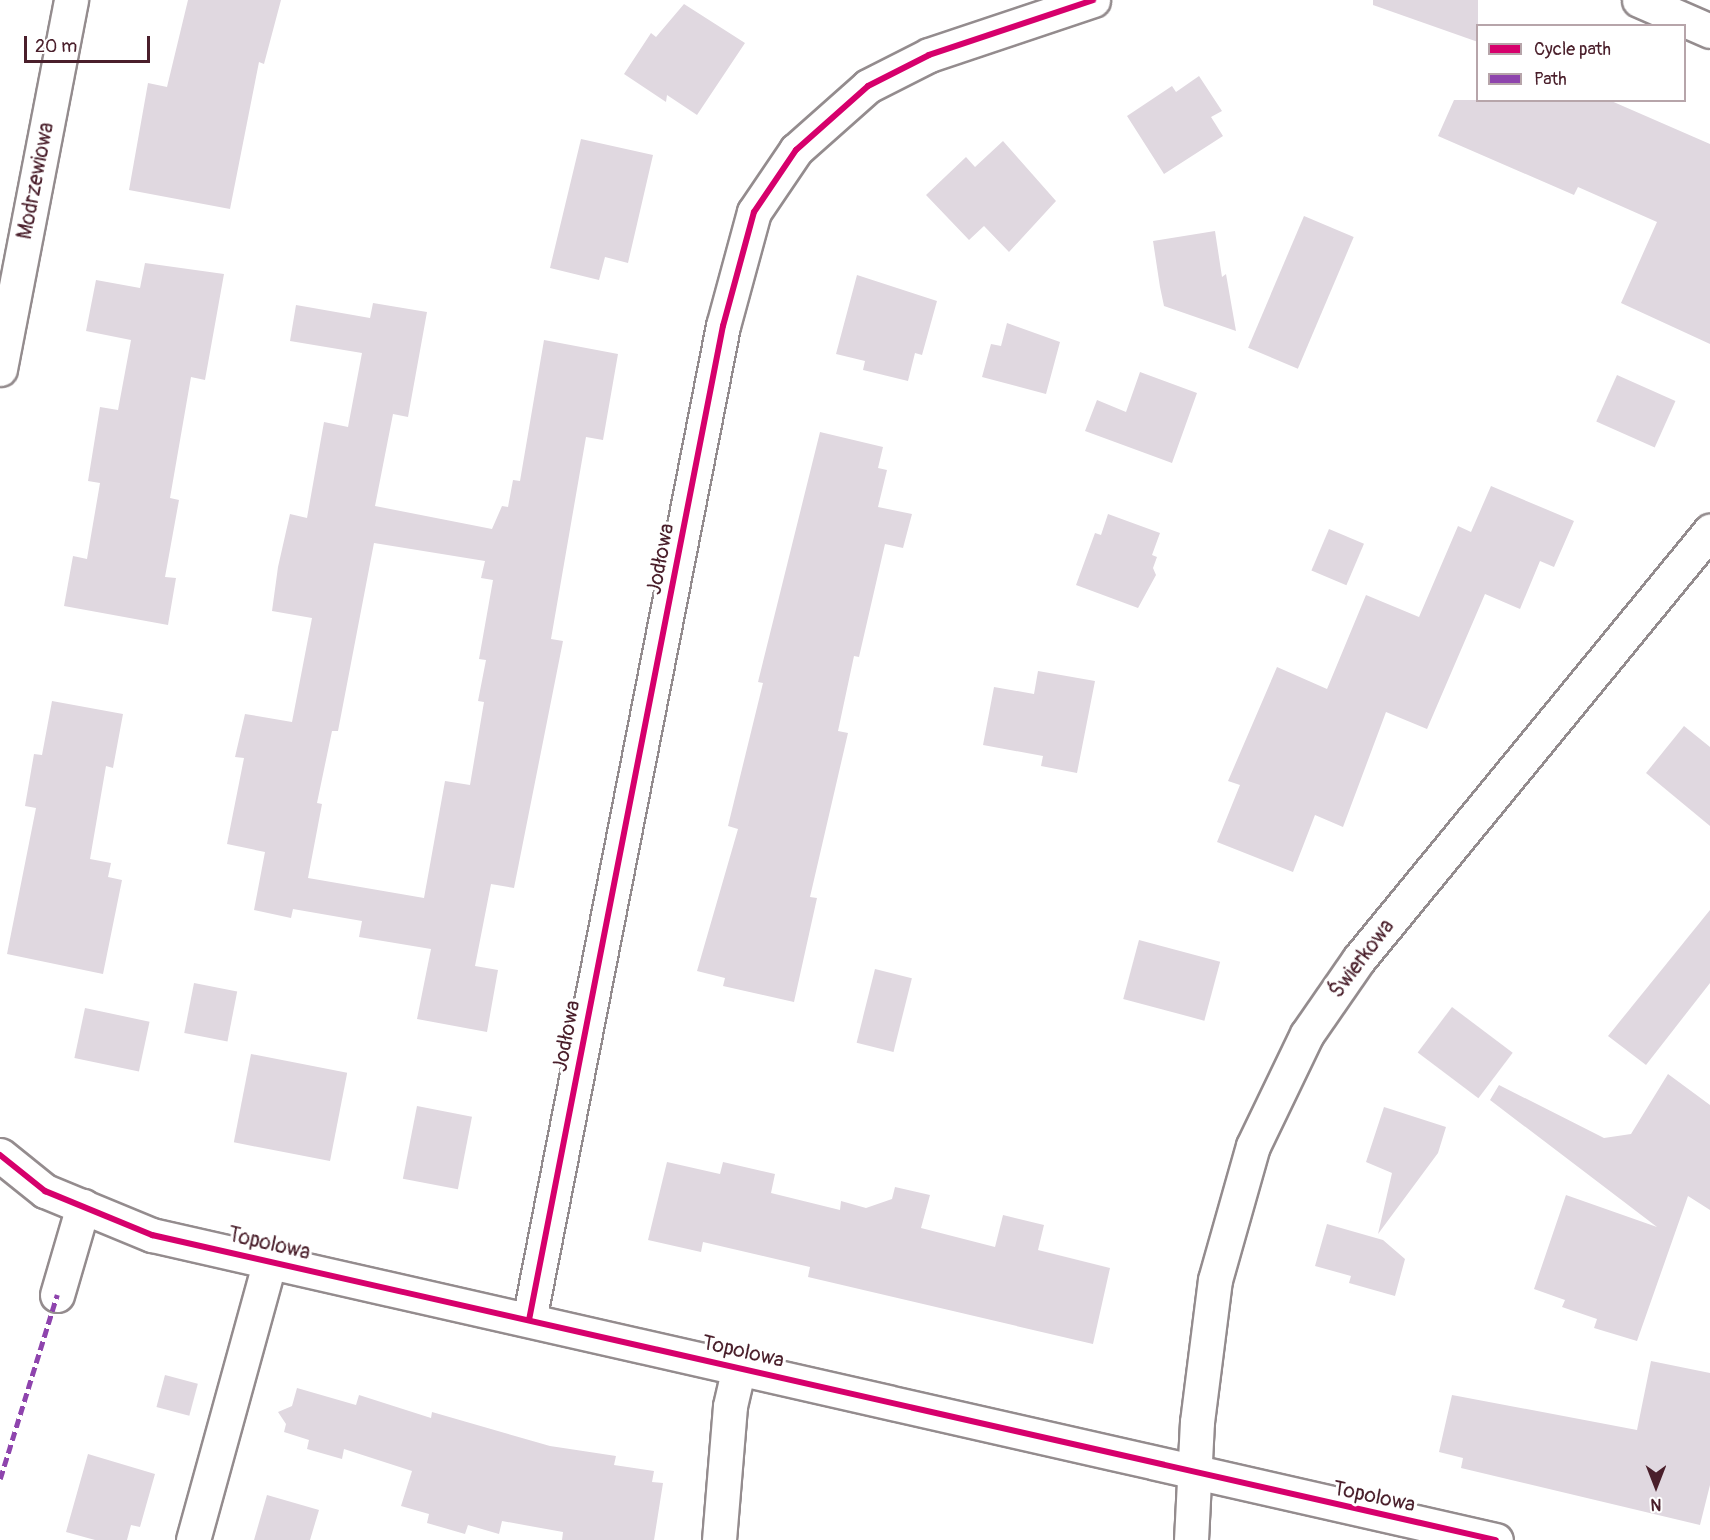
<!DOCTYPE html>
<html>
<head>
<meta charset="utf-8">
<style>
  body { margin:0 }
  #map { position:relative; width:1710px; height:1540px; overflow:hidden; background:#fff; font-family:Pangolin,sans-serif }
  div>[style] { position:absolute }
  .building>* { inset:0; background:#e0d8e0; transform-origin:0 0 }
  .roads { filter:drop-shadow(2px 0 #948c8e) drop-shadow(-2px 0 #948c8e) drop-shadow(0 2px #948c8e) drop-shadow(0 -2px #948c8e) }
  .minor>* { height:33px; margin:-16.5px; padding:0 16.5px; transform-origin:16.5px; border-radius:16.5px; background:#fff }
  .quiet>* { height:4.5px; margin-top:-2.25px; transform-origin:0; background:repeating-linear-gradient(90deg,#8e44ad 0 9px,transparent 0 13.5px) }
  .cycleway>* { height:6px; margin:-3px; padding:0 3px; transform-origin:3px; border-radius:3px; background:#d6006c }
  span { translate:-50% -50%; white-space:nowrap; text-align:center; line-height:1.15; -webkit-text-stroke:6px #fff; paint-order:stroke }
  .street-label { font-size:21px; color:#4a1f2b }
  .legend { position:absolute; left:1476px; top:24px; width:210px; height:78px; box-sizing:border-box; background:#fff; border:2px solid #b7a5aa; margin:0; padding:8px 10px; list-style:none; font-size:18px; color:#4a1f2b }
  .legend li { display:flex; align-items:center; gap:12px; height:30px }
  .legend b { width:30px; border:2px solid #b7a5aa }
  .north { position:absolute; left:1626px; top:1456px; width:60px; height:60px; -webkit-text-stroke:4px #fff; paint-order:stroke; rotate:180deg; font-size:16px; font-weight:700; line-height:24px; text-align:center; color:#4a1f2b }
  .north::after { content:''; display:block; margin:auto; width:21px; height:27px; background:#4a1f2b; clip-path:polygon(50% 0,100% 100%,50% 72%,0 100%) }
  .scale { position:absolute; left:24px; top:36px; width:126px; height:27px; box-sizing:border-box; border:3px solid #4a1f2b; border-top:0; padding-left:8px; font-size:18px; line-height:21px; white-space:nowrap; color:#4a1f2b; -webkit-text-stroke:4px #fff; paint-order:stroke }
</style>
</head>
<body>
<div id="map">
  <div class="building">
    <i style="clip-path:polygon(188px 0,281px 0,264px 64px,259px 62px,230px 209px,129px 190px,148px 83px,167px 87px)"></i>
    <i style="clip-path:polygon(1373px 0,1478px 0,1478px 42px,1373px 5px)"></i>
    <i style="clip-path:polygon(684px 4px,745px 43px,697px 115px,667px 95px,666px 102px,624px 74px,651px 33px,656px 37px)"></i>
    <i style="clip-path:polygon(1199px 76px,1222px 111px,1211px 117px,1223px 136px,1164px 174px,1127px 116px,1172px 86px,1176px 92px)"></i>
    <i style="clip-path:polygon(1454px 100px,1609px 100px,1710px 144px,1710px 344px,1621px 303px,1657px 222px,1578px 187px,1574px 195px,1438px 136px)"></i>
    <i style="clip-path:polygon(581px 139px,653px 155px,628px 263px,605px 257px,599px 280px,550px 268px)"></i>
    <i style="clip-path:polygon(1003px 141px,1056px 201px,1009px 252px,984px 226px,969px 240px,926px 195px,966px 157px,975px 167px)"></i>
    <i style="left:1304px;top:216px;width:54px;height:143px;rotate:23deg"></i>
    <i style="clip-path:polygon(1215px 231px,1222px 277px,1226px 274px,1236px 331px,1164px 306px,1160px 287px,1153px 241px)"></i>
    <i style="clip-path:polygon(145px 263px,224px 274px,205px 380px,191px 377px,170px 498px,179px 500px,165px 577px,176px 578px,168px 625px,64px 606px,73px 556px,87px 559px,100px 483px,88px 481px,100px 407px,118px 410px,131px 340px,86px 331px,96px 280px,140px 288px)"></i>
    <i style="clip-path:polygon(857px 275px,937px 301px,922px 355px,915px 353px,908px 381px,863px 370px,865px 361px,836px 354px)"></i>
    <i style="clip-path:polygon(evenodd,373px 303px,427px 312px,408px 417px,393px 414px,375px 506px,492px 529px,502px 506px,508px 507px,513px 480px,520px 481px,544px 340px,618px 354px,603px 440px,586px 437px,551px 639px,563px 641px,514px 888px,491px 884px,475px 966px,498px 970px,487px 1032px,417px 1019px,431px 949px,359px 937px,362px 921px,293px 909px,291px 918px,254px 910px,265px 852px,227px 844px,244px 758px,235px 757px,245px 714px,292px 722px,312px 618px,272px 611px,278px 567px,290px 514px,307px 518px,324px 422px,348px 427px,362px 353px,290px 341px,296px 305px,370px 318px,373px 303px,374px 543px,485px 561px,481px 578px,493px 580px,479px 659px,486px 660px,478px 701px,484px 702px,470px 785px,445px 781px,424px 898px,308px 878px,322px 804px,317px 803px,332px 731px,338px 731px,374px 543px)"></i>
    <i style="clip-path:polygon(1007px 323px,1060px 342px,1046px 394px,982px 377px,991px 344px,1001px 346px)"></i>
    <i style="clip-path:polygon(1140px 372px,1197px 393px,1172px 463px,1085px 431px,1097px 400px,1126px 412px)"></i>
    <i style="left:1617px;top:375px;width:64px;height:51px;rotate:24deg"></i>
    <i style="clip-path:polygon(820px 432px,883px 447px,878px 468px,887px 470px,878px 507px,912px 514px,903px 548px,885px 544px,859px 657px,854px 656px,838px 731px,848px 733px,810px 897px,817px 898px,794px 1002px,723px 986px,725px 978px,697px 971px,738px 829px,728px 826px,763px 683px,758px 682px)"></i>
    <i style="clip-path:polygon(1491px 486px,1574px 521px,1554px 567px,1540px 561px,1520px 609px,1485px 594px,1427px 729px,1386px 712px,1343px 827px,1315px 815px,1293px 872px,1217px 842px,1240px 785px,1228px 781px,1277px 667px,1327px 689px,1366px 595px,1419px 617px,1458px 526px,1471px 532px)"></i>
    <i style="clip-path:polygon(1108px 514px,1160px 533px,1152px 555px,1157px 557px,1153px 568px,1156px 575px,1138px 608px,1076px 585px,1095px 533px,1101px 535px)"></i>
    <i style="left:1329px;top:529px;width:38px;height:45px;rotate:23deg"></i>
    <i style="clip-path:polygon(1038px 671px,1095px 681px,1077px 773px,1041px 766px,1043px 756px,983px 745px,994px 687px,1034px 694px)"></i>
    <i style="clip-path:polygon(52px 701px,123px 714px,113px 768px,106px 766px,90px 859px,111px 863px,108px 877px,122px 880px,103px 974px,7px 954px,36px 808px,25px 806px,34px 754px,42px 755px)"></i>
    <i style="clip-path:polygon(1684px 726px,1710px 747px,1710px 826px,1646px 773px)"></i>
    <i style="clip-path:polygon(1710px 910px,1710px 983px,1646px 1065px,1608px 1036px)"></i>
    <i style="left:1139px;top:940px;width:84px;height:61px;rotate:15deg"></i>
    <i style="left:875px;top:969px;width:38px;height:76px;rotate:14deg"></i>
    <i style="left:194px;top:983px;width:44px;height:51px;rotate:11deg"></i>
    <i style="left:1452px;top:1007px;width:76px;height:57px;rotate:37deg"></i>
    <i style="left:85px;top:1008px;width:66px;height:51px;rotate:12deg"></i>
    <i style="left:251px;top:1054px;width:98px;height:90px;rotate:11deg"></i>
    <i style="clip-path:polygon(1668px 1074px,1710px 1105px,1710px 1210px,1688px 1196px,1637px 1341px,1594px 1328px,1597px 1319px,1562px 1307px,1565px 1300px,1534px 1289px,1566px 1195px,1657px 1227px,1490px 1100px,1499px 1085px,1604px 1138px,1631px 1134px)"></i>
    <i style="left:417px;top:1106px;width:56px;height:74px;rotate:11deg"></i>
    <i style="clip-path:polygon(1384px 1107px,1446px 1127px,1438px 1153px,1378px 1234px,1392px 1173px,1366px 1162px)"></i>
    <i style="clip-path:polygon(667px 1162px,720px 1174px,723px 1162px,775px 1174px,771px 1193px,840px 1210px,841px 1201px,866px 1208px,892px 1199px,895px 1187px,930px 1195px,921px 1228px,995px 1247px,1003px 1215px,1044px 1225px,1038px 1250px,1110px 1268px,1093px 1344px,808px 1277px,810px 1267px,703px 1242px,701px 1252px,648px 1240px)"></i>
    <i style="clip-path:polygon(1327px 1224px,1383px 1240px,1405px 1259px,1395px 1296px,1349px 1283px,1351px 1276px,1315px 1266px)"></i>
    <i style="clip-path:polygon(1651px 1361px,1710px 1373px,1710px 1485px,1700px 1525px,1461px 1468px,1463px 1458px,1439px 1452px,1452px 1395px,1637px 1430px)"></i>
    <i style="left:165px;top:1375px;width:34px;height:33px;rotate:15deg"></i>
    <i style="clip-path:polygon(297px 1388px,356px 1405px,359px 1395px,431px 1418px,432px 1412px,550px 1446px,616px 1456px,614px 1465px,654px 1471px,652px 1482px,663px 1483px,654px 1540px,562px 1540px,563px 1532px,502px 1521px,499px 1534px,468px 1525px,465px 1534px,427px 1523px,429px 1514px,401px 1506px,412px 1471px,344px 1449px,342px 1459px,307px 1449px,309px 1440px,284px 1432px,286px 1424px,278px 1412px,292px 1406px)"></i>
    <i style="clip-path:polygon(88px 1454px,155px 1474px,140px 1527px,131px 1525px,127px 1540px,95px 1540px,66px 1532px)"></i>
    <i style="clip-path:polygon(267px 1495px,319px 1510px,310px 1540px,254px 1540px)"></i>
  </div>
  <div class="roads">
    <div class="minor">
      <i style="left:1639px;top:0;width:77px;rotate:23.6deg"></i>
      <i style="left:0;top:369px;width:376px;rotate:-79.1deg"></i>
      <i style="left:0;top:1155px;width:58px;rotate:38.7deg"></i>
      <i style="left:45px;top:1191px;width:116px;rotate:22.4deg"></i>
      <i style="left:152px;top:1235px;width:1378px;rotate:12.79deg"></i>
      <i style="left:57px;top:1295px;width:93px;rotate:-73.7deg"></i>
      <i style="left:529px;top:1320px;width:1013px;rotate:-78.96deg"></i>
      <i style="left:723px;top:326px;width:118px;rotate:-74.8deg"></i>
      <i style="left:754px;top:212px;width:75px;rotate:-55.9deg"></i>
      <i style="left:796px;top:150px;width:96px;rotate:-41.6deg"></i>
      <i style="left:868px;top:86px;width:68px;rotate:-26.9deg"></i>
      <i style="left:929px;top:55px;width:173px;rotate:-18.5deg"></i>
      <i style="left:193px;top:1540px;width:289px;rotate:-74.6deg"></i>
      <i style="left:719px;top:1540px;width:134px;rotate:-85.3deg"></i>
      <i style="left:730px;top:1406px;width:39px;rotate:-77deg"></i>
      <i style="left:1191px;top:1540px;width:118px;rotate:-87.1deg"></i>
      <i style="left:1197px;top:1422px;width:143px;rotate:-82.8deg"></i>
      <i style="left:1215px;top:1280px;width:139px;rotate:-74.2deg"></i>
      <i style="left:1253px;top:1146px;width:124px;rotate:-64.3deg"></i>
      <i style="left:1307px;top:1034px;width:91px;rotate:-55.3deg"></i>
      <i style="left:1359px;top:959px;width:554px;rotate:-50.65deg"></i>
    </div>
  </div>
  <div class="quiet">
    <i style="left:0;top:1479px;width:193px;rotate:-72.8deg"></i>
  </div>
  <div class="cycleway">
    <i style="left:0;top:1155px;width:58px;rotate:38.7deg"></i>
    <i style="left:45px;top:1191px;width:116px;rotate:22.4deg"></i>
    <i style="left:152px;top:1235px;width:1378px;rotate:12.79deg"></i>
    <i style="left:529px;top:1320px;width:1013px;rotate:-78.96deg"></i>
    <i style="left:723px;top:326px;width:118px;rotate:-74.8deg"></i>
    <i style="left:754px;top:212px;width:75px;rotate:-55.9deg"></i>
    <i style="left:796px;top:150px;width:96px;rotate:-41.6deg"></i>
    <i style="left:868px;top:86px;width:68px;rotate:-26.9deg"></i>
    <i style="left:929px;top:55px;width:173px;rotate:-18.5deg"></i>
  </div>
  <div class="street-label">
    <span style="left:36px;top:181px;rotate:-79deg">Modrzewiowa</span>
    <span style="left:661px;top:559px;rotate:-79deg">Jodłowa</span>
    <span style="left:1362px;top:959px;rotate:-53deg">Świerkowa</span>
    <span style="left:567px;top:1036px;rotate:-79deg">Jodłowa</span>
    <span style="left:269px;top:1244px;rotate:13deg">Topolowa</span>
    <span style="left:743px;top:1352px;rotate:13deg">Topolowa</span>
    <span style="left:1374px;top:1497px;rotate:12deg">Topolowa</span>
  </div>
  <ul class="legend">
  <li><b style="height:8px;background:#d6006c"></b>Cycle path</li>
  <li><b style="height:8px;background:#8e44ad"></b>Path</li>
  </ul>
  <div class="north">N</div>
  <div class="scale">20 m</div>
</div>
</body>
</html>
